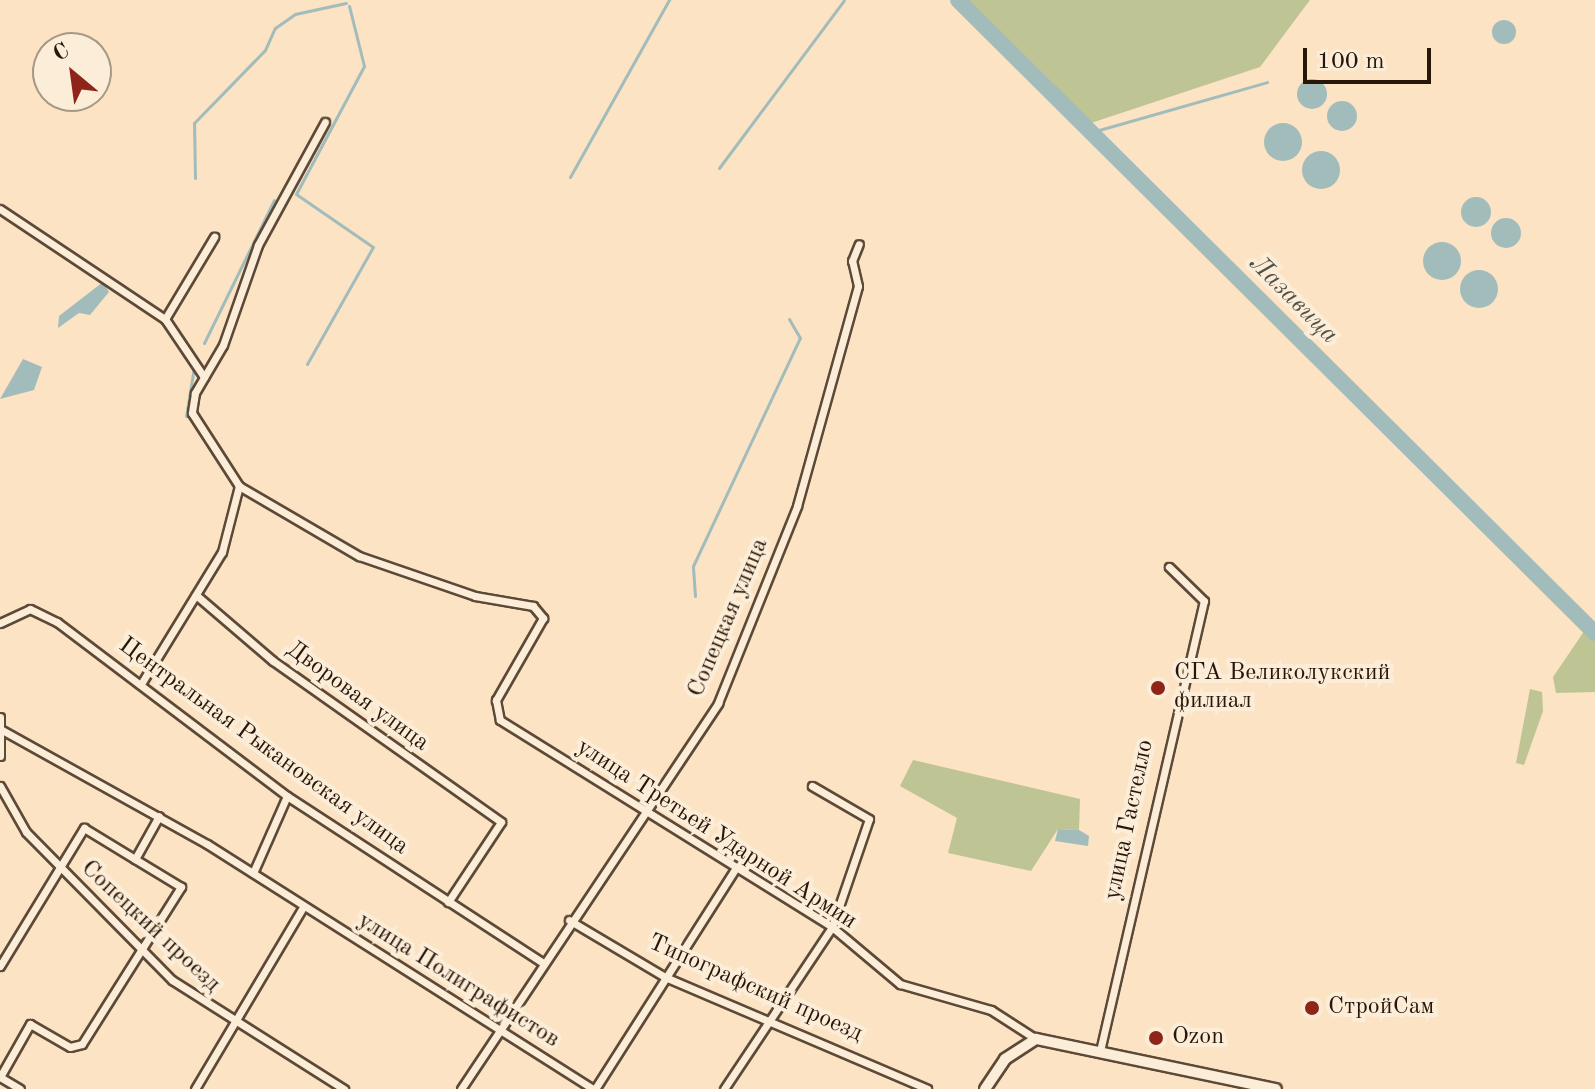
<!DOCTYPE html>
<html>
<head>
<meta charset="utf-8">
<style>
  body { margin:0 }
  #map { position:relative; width:1595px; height:1089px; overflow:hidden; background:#fbe3c3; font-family:"Old Standard TT",serif }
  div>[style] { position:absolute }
  .green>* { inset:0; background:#bec494 }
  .water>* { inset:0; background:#a2bcbc }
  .round { border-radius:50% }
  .stream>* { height:3px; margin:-1.5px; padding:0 1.5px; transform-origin:1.5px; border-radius:1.5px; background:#a2bcbc }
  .river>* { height:16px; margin:-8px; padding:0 8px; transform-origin:8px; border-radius:8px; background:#a2bcbc }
  .roads { filter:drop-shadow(2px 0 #5d4937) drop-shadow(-2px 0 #5d4937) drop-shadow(0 2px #5d4937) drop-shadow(0 -2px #5d4937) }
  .minor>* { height:7px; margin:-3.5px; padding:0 3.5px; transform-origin:3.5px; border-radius:3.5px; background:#fcedd8 }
  .secondary>* { height:10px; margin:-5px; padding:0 5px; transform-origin:5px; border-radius:5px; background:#fcedd8 }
  .dots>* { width:22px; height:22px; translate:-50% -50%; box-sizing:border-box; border:4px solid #fcedd8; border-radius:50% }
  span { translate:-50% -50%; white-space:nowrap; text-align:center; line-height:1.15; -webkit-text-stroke:8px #fcedd8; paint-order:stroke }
  .street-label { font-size:24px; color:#281608 }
  .poi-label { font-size:24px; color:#281608 }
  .left { translate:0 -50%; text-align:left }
  .water-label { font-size:26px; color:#535047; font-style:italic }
  .north { position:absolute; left:32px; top:32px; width:80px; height:80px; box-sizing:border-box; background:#fcedd8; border:2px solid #a79785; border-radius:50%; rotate:331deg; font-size:22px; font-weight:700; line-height:32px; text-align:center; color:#281608 }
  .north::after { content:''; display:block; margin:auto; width:28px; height:36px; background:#8f2418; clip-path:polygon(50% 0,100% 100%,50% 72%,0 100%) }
  .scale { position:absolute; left:1303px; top:48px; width:128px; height:36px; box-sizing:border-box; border:4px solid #281608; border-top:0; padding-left:10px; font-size:24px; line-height:28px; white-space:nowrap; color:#281608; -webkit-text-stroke:6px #fcedd8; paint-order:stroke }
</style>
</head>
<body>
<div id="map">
  <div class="green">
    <i style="clip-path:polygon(963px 0,1310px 0,1260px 67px,1091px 123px)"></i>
    <i style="clip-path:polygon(1589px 624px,1595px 626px,1595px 692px,1556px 693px,1553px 677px)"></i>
    <i style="clip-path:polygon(1530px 689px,1542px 692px,1543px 711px,1524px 765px,1516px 763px)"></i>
    <i style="clip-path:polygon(913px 760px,1080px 799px,1079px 830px,1058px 829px,1031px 871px,948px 853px,957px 818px,900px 786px)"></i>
  </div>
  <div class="water">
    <i class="round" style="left:1492px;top:20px;width:24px;height:24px"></i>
    <i class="round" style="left:1297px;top:79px;width:30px;height:30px"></i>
    <i class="round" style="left:1327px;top:101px;width:30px;height:30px"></i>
    <i class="round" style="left:1264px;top:123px;width:38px;height:38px"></i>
    <i class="round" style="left:1302px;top:151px;width:38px;height:38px"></i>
    <i class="round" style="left:1461px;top:197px;width:30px;height:30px"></i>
    <i class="round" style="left:1491px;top:218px;width:30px;height:30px"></i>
    <i class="round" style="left:1423px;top:242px;width:38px;height:38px"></i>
    <i class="round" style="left:1460px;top:270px;width:38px;height:38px"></i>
    <i style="clip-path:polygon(103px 282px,109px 292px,90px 315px,79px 313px,58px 328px,59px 316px)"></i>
    <i style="clip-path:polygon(23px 359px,42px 367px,34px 390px,0 399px)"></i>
    <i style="clip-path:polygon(1058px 829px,1079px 830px,1089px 836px,1088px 846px,1055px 841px)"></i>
  </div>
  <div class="stream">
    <i style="left:1092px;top:132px;width:182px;rotate:-15.9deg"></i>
    <i style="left:719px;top:168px;width:209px;rotate:-53.3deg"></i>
    <i style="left:570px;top:177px;width:203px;rotate:-60.8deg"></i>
    <i style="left:195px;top:178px;width:55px;rotate:-91deg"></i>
    <i style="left:194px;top:123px;width:102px;rotate:-45.8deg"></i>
    <i style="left:265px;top:50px;width:24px;rotate:-66deg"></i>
    <i style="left:275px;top:28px;width:24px;rotate:-35deg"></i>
    <i style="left:295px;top:14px;width:52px;rotate:-12.2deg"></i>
    <i style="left:204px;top:343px;width:159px;rotate:-63.9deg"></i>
    <i style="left:307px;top:364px;width:134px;rotate:-60.6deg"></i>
    <i style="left:373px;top:247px;width:93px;rotate:-145.5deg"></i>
    <i style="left:296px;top:194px;width:145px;rotate:-62deg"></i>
    <i style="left:364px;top:66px;width:62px;rotate:-104deg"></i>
    <i style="left:186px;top:416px;width:50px;rotate:-80.7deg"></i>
    <i style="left:695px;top:596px;width:30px;rotate:-94deg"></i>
    <i style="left:693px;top:566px;width:252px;rotate:-64.9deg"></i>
    <i style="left:800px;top:338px;width:22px;rotate:-120deg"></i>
  </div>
  <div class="river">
    <i style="left:958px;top:0;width:898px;rotate:44.82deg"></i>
  </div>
  <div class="roads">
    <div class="minor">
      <i style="left:325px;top:122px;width:140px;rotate:118.6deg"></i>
      <i style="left:258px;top:245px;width:106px;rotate:109.3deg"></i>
      <i style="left:223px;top:345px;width:56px;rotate:120.3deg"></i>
      <i style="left:195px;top:393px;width:20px;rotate:99deg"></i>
      <i style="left:192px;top:413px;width:87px;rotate:57.2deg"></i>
      <i style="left:239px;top:486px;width:139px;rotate:30.3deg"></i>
      <i style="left:359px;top:556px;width:123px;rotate:19deg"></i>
      <i style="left:475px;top:596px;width:59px;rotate:9.8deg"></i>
      <i style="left:533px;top:606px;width:16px;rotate:50deg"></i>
      <i style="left:543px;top:618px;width:95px;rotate:119.8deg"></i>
      <i style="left:496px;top:700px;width:20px;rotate:79deg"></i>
      <i style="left:500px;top:720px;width:391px;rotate:31.9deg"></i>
      <i style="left:832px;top:927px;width:89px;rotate:40deg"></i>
      <i style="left:900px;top:984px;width:95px;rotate:15.9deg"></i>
      <i style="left:991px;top:1010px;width:54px;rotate:32.8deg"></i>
      <i style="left:0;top:209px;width:198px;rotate:33.7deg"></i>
      <i style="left:165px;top:319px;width:70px;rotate:56.1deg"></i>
      <i style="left:165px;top:319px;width:96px;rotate:-59.1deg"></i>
      <i style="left:196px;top:595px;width:101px;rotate:40.6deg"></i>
      <i style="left:273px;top:661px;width:279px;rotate:35.2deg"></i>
      <i style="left:501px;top:822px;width:96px;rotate:123.5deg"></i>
      <i style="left:0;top:623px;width:33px;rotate:-25deg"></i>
      <i style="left:30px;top:609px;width:30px;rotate:26deg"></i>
      <i style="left:57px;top:622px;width:288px;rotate:37.1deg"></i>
      <i style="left:287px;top:796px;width:304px;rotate:33.1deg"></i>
      <i style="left:141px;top:684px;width:155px;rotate:-58.5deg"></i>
      <i style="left:222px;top:552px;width:68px;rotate:-75.6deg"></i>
      <i style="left:0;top:717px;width:39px;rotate:90deg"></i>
      <i style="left:2px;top:730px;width:235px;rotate:29.1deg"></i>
      <i style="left:207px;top:844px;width:457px;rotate:32.4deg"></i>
      <i style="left:0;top:786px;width:53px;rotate:60.5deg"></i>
      <i style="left:26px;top:832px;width:208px;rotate:45.4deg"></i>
      <i style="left:172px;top:980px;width:204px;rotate:32.4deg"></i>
      <i style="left:253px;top:873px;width:84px;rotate:-66.2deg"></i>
      <i style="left:569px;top:920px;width:112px;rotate:30.7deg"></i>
      <i style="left:665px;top:977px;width:285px;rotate:23.1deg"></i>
      <i style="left:0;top:966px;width:162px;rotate:-58.7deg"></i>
      <i style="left:84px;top:828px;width:60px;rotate:31.3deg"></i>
      <i style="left:1100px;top:1051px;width:462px;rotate:-77deg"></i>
      <i style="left:1204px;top:601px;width:49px;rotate:-135.8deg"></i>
      <i style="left:0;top:1077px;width:61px;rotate:-60.5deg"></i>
      <i style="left:30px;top:1024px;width:46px;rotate:29.9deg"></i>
      <i style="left:70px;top:1047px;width:12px;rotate:-14deg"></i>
      <i style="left:82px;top:1044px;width:186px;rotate:-57.8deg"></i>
      <i style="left:181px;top:887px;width:54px;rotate:-148.7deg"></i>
      <i style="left:135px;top:859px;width:49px;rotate:-60.8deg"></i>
      <i style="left:0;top:1077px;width:23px;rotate:31deg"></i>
      <i style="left:195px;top:1089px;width:212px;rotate:-59.3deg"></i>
      <i style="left:461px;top:1089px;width:464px;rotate:-56.3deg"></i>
      <i style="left:718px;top:703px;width:212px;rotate:-68.1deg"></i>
      <i style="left:797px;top:506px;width:228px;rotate:-74.5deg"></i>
      <i style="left:858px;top:286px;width:26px;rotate:-103deg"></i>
      <i style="left:852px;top:261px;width:18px;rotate:-68deg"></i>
      <i style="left:595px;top:1089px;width:261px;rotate:-57.5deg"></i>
      <i style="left:724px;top:1089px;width:195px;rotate:-56.3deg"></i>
      <i style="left:832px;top:927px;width:114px;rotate:-71.1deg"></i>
      <i style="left:869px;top:819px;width:66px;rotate:-149.9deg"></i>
    </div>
    <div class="secondary">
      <i style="left:985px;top:1089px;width:36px;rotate:-56deg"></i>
      <i style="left:1005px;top:1059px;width:37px;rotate:-33deg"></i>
      <i style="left:1036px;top:1039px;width:245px;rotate:11.8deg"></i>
    </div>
  </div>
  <div class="dots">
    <i style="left:1158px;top:688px;background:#8f2418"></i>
    <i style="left:1312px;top:1008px;background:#8f2418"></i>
    <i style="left:1156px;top:1038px;background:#8f2418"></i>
  </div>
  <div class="street-label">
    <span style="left:729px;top:618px;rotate:-67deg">Сопецкая улица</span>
    <span style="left:357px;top:697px;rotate:36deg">Дворовая улица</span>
    <span style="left:263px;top:747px;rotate:36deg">Центральная Рыкановская улица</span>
    <span style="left:1130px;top:820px;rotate:-78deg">улица Гастелло</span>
    <span style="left:716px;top:835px;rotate:33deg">улица Третьей Ударной Армии</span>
    <span style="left:150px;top:927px;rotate:43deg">Сопецкий проезд</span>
    <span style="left:458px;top:981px;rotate:32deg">улица Полиграфистов</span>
    <span style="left:755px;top:989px;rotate:24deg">Типографский проезд</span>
  </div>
  <div class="poi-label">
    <span class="left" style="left:1174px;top:688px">СГА Великолукский<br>филиал</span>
    <span class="left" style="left:1328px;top:1008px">СтройСам</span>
    <span class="left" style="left:1172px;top:1038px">Ozon</span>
  </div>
  <div class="water-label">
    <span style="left:1293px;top:300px;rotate:45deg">Лазавица</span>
  </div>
  <div class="north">С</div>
  <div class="scale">100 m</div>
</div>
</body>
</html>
